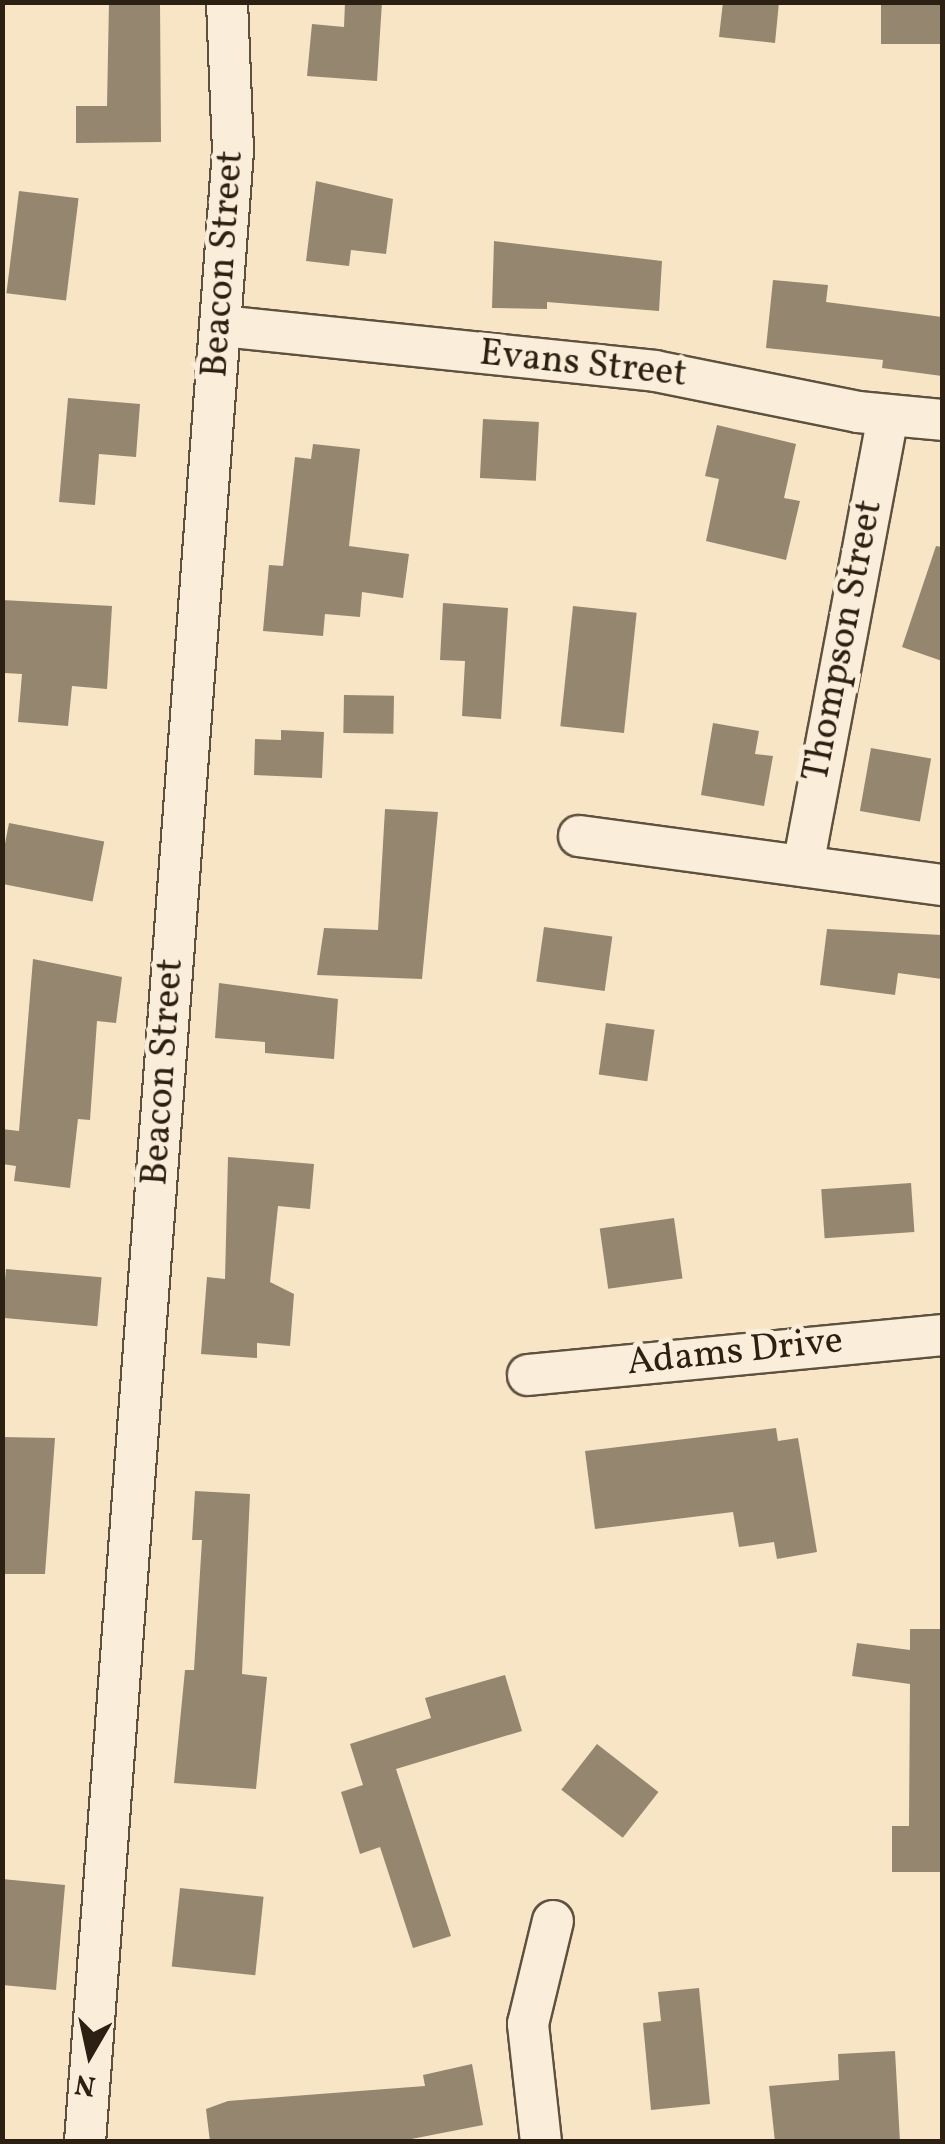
<!DOCTYPE html>
<html>
<head>
<meta charset="utf-8">
<style>
  body { margin:0 }
  #map { position:relative; width:945px; height:2144px; overflow:hidden; background:#f7e5c6; font-family:Vollkorn,serif }
  div>[style] { position:absolute }
  .building>* { inset:0; background:#958670; transform-origin:0 0 }
  .roads { filter:drop-shadow(2px 0 #5e513f) drop-shadow(-2px 0 #5e513f) drop-shadow(0 2px #5e513f) drop-shadow(0 -2px #5e513f) }
  .minor>* { height:40px; margin:-20px; padding:0 20px; transform-origin:20px; border-radius:20px; background:#faeeda }
  span { translate:-50% -50%; white-space:nowrap; text-align:center; line-height:1.15; -webkit-text-stroke:10px #faeeda; paint-order:stroke }
  .street-label { font-size:38px; color:#2b2012 }
  .frame { position:absolute; inset:0; border:5px solid #2b2012; pointer-events:none }
  .north { position:absolute; left:40px; top:2004px; width:100px; height:100px; -webkit-text-stroke:8px #faeeda; paint-order:stroke; rotate:189deg; font-size:28px; font-weight:700; line-height:40px; text-align:center; color:#2b2012 }
  .north::after { content:''; display:block; margin:auto; width:35px; height:45px; background:#2b2012; clip-path:polygon(50% 0,100% 100%,50% 72%,0 100%) }
</style>
</head>
<body>
<div id="map">
  <div class="building">
    <i style="clip-path:polygon(109px 2px,160px 2px,161px 142px,76px 143px,76px 106px,107px 106px)"></i>
    <i style="clip-path:polygon(345px 2px,382px 2px,377px 81px,307px 76px,312px 24px,344px 27px)"></i>
    <i style="clip-path:polygon(723px 2px,779px 2px,775px 43px,719px 37px)"></i>
    <i style="left:881px;top:2px;width:61px;height:42px"></i>
    <i style="clip-path:polygon(316px 181px,393px 199px,386px 254px,351px 250px,349px 266px,306px 261px)"></i>
    <i style="left:19px;top:191px;width:60px;height:103px;rotate:7deg"></i>
    <i style="clip-path:polygon(494px 241px,662px 261px,659px 311px,547px 302px,547px 309px,492px 308px)"></i>
    <i style="clip-path:polygon(773px 280px,828px 285px,826px 302px,942px 317px,942px 376px,882px 368px,883px 360px,766px 348px)"></i>
    <i style="clip-path:polygon(68px 398px,140px 404px,136px 457px,99px 454px,95px 505px,59px 502px)"></i>
    <i style="left:483px;top:419px;width:56px;height:59px;rotate:3deg"></i>
    <i style="clip-path:polygon(717px 425px,796px 444px,784px 498px,800px 501px,786px 560px,706px 541px,719px 479px,705px 476px)"></i>
    <i style="clip-path:polygon(313px 444px,360px 449px,349px 546px,409px 554px,403px 598px,362px 592px,360px 617px,325px 614px,323px 636px,263px 631px,269px 565px,283px 566px,295px 457px,311px 459px)"></i>
    <i style="clip-path:polygon(936px 546px,942px 547px,942px 661px,902px 647px)"></i>
    <i style="clip-path:polygon(2px 600px,112px 606px,107px 689px,72px 686px,68px 726px,18px 722px,22px 674px,4px 673px)"></i>
    <i style="clip-path:polygon(443px 603px,508px 608px,501px 719px,462px 716px,465px 661px,440px 660px)"></i>
    <i style="left:573px;top:606px;width:64px;height:121px;rotate:6deg"></i>
    <i style="left:344px;top:695px;width:50px;height:38px;rotate:1deg"></i>
    <i style="clip-path:polygon(713px 723px,759px 731px,755px 754px,773px 756px,764px 806px,701px 795px)"></i>
    <i style="clip-path:polygon(281px 730px,324px 732px,322px 778px,254px 775px,255px 739px,281px 740px)"></i>
    <i style="left:871px;top:748px;width:61px;height:64px;rotate:10deg"></i>
    <i style="clip-path:polygon(385px 809px,438px 812px,422px 979px,317px 975px,324px 928px,378px 930px)"></i>
    <i style="left:9px;top:823px;width:97px;height:61px;rotate:11deg"></i>
    <i style="left:544px;top:927px;width:69px;height:55px;rotate:8deg"></i>
    <i style="clip-path:polygon(827px 929px,942px 935px,942px 979px,898px 973px,895px 995px,820px 985px)"></i>
    <i style="clip-path:polygon(33px 959px,122px 977px,116px 1023px,97px 1021px,90px 1120px,78px 1119px,70px 1188px,14px 1181px,16px 1166px,2px 1164px,2px 1129px,19px 1131px)"></i>
    <i style="clip-path:polygon(219px 983px,338px 999px,334px 1059px,265px 1053px,265px 1042px,215px 1038px)"></i>
    <i style="left:606px;top:1023px;width:49px;height:52px;rotate:8deg"></i>
    <i style="clip-path:polygon(228px 1157px,314px 1164px,310px 1209px,278px 1206px,270px 1282px,294px 1294px,290px 1346px,257px 1343px,257px 1358px,201px 1354px,207px 1277px,225px 1279px)"></i>
    <i style="left:911px;top:1183px;width:49px;height:90px;rotate:86deg"></i>
    <i style="left:674px;top:1218px;width:61px;height:75px;rotate:82deg"></i>
    <i style="left:6px;top:1269px;width:96px;height:49px;rotate:5deg"></i>
    <i style="clip-path:polygon(776px 1428px,778px 1441px,798px 1438px,817px 1552px,777px 1559px,774px 1542px,739px 1547px,733px 1512px,595px 1529px,585px 1451px)"></i>
    <i style="clip-path:polygon(2px 1437px,55px 1438px,45px 1574px,2px 1574px)"></i>
    <i style="clip-path:polygon(195px 1491px,250px 1494px,242px 1674px,267px 1677px,256px 1789px,174px 1783px,185px 1670px,194px 1670px,202px 1540px,192px 1540px)"></i>
    <i style="clip-path:polygon(910px 1629px,942px 1629px,942px 1872px,892px 1872px,892px 1826px,909px 1826px,910px 1684px,852px 1676px,857px 1643px,910px 1650px)"></i>
    <i style="clip-path:polygon(505px 1675px,522px 1731px,396px 1769px,451px 1936px,413px 1948px,380px 1847px,360px 1854px,341px 1792px,363px 1785px,350px 1744px,431px 1718px,425px 1698px)"></i>
    <i style="left:597px;top:1744px;width:78px;height:58px;rotate:38deg"></i>
    <i style="clip-path:polygon(2px 1879px,65px 1885px,56px 1990px,2px 1985px)"></i>
    <i style="left:180px;top:1888px;width:84px;height:79px;rotate:6deg"></i>
    <i style="clip-path:polygon(699px 1988px,710px 2104px,651px 2110px,643px 2023px,661px 2021px,658px 1992px)"></i>
    <i style="clip-path:polygon(895px 2051px,900px 2142px,775px 2142px,769px 2086px,839px 2080px,838px 2054px)"></i>
    <i style="clip-path:polygon(472px 2064px,483px 2125px,396px 2142px,210px 2142px,206px 2109px,228px 2101px,425px 2086px,423px 2075px)"></i>
  </div>
  <div class="roads">
    <div class="minor">
      <i style="left:221px;top:326px;width:436px;rotate:5.9deg"></i>
      <i style="left:655px;top:371px;width:207px;rotate:11.4deg"></i>
      <i style="left:858px;top:412px;width:84px;rotate:5.4deg"></i>
      <i style="left:579px;top:836px;width:366px;rotate:7.7deg"></i>
      <i style="left:803px;top:866px;width:458px;rotate:-79.3deg"></i>
      <i style="left:528px;top:1375px;width:416px;rotate:-5.5deg"></i>
      <i style="left:85px;top:2142px;width:1996px;rotate:-85.75deg"></i>
      <i style="left:233px;top:151px;width:149px;rotate:-92.3deg"></i>
      <i style="left:541px;top:2142px;width:119px;rotate:-96.3deg"></i>
      <i style="left:528px;top:2024px;width:106px;rotate:-76.4deg"></i>
    </div>
  </div>
  <div class="street-label">
    <span style="left:224px;top:264px;rotate:-86deg">Beacon Street</span>
    <span style="left:583px;top:365px;rotate:6deg">Evans Street</span>
    <span style="left:844px;top:641px;rotate:-79deg">Thompson Street</span>
    <span style="left:164px;top:1072px;rotate:-86deg">Beacon Street</span>
    <span style="left:735px;top:1353px;rotate:-6deg">Adams Drive</span>
  </div>
  <div class="frame"></div>
  <div class="north">N</div>
</div>
</body>
</html>
